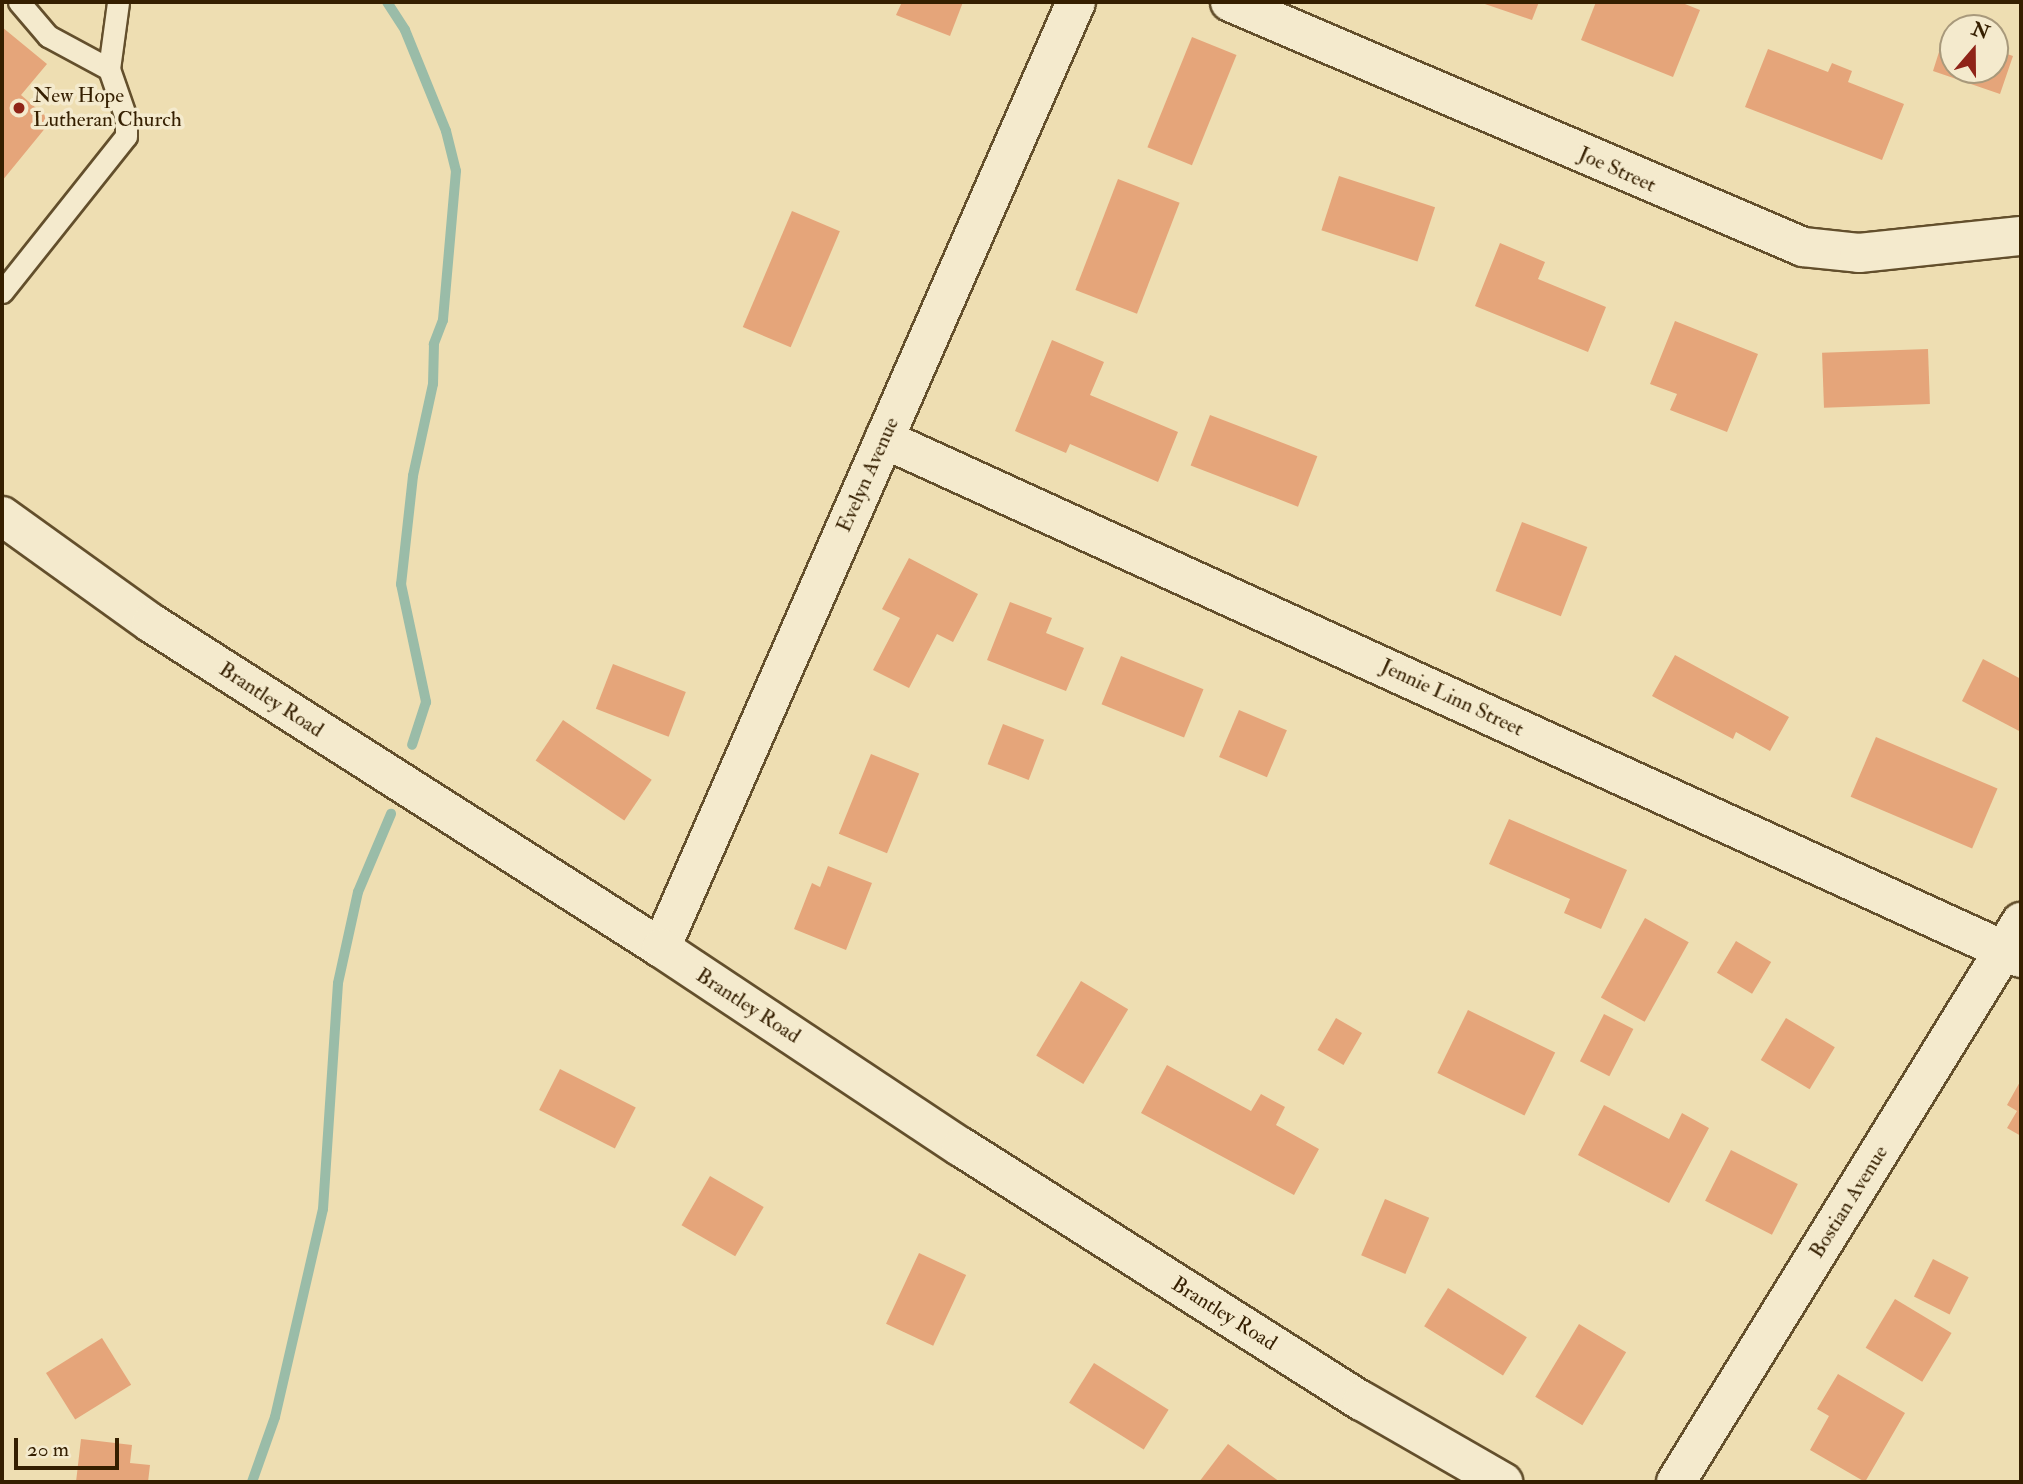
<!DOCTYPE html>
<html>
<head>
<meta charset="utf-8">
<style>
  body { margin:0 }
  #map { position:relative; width:2023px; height:1484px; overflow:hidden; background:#eedeb2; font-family:"IM FELL Double Pica",serif }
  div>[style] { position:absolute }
  .stream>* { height:10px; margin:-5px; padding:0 5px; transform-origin:5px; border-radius:5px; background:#9abca8 }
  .building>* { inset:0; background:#e5a57a; transform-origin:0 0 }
  .roads { filter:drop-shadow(2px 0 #634f2c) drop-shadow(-2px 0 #634f2c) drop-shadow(0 2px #634f2c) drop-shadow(0 -2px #634f2c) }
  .service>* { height:21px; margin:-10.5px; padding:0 10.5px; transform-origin:10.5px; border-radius:10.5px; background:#f4eacd }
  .minor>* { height:38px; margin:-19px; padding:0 19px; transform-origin:19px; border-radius:19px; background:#f4eacd }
  .tertiary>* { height:38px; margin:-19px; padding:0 19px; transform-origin:19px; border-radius:19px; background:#f4eacd }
  .dots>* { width:19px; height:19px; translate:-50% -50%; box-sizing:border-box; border:4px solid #f4eacd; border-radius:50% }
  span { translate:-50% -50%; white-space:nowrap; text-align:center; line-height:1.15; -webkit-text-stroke:7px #f4eacd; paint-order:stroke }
  .poi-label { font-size:21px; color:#351f00 }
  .left { translate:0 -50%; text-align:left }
  .street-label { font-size:21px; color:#351f00 }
  .frame { position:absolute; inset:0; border:4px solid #351f00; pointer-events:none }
  .north { position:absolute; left:1939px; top:14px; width:70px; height:70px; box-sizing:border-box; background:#f4eacd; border:2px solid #a8997b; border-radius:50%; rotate:20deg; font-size:19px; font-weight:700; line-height:28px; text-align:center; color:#351f00 }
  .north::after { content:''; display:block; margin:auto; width:24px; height:32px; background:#8f2418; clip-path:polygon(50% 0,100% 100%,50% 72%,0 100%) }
  .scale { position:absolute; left:14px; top:1438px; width:105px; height:32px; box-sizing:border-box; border:4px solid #351f00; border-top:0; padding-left:9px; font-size:21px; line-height:24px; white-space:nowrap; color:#351f00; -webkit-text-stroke:5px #f4eacd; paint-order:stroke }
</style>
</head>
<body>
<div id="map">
  <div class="stream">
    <i style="left:387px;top:2px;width:33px;rotate:57deg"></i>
    <i style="left:405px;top:30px;width:109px;rotate:67.9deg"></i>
    <i style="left:446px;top:131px;width:41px;rotate:76deg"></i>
    <i style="left:456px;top:171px;width:150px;rotate:95deg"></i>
    <i style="left:443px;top:320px;width:26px;rotate:111deg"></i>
    <i style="left:434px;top:344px;width:40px;rotate:91.4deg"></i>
    <i style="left:433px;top:384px;width:94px;rotate:102.3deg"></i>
    <i style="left:413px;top:476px;width:109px;rotate:96.3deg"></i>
    <i style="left:401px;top:584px;width:121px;rotate:78deg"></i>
    <i style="left:426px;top:702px;width:45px;rotate:108deg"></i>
    <i style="left:252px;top:1482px;width:69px;rotate:-70.5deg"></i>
    <i style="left:275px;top:1417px;width:213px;rotate:-77deg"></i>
    <i style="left:323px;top:1209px;width:226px;rotate:-86.2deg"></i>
    <i style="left:338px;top:983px;width:93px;rotate:-77.6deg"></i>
    <i style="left:358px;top:892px;width:85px;rotate:-67.1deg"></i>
  </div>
  <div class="building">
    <i style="clip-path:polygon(902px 2px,963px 2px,950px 36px,896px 15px)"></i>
    <i style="clip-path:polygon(1479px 2px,1539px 2px,1532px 20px)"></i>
    <i style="clip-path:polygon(1596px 2px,1680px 2px,1700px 10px,1673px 77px,1581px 40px)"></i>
    <i style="clip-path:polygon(2px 27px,47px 64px,21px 95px,51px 121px,2px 181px)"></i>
    <i style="clip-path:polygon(1945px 33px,1953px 36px,1953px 70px,1995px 70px,1995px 50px,2013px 56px,2000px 94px,1933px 71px)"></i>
    <i style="left:1192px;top:37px;width:48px;height:119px;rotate:22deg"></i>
    <i style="clip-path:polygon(1768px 49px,1828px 72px,1832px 63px,1852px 71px,1848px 82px,1904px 104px,1882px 160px,1745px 107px)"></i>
    <i style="left:1339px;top:176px;width:101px;height:57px;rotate:18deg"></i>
    <i style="left:1118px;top:179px;width:66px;height:119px;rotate:21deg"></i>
    <i style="left:792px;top:211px;width:52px;height:126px;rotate:23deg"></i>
    <i style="clip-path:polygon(1500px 243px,1545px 262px,1538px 279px,1606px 307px,1588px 352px,1475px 306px)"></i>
    <i style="clip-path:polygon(1675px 321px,1758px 354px,1727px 432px,1670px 410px,1677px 394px,1650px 384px)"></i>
    <i style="clip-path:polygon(1052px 340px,1104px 362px,1090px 395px,1178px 432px,1158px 482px,1070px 444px,1066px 453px,1015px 431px)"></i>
    <i style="left:1928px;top:349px;width:55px;height:106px;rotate:88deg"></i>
    <i style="left:1210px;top:415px;width:115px;height:54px;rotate:21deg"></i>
    <i style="left:1522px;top:522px;width:70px;height:74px;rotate:21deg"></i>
    <i style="clip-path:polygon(909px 558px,978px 594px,953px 642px,937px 634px,909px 688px,873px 670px,900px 618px,882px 609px)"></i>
    <i style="clip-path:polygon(1010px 602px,1052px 618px,1046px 633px,1084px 648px,1066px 691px,987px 660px)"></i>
    <i style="clip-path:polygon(1675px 655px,1789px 717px,1770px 751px,1736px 732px,1733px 739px,1652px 696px)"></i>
    <i style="left:1121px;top:656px;width:89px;height:52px;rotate:22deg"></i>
    <i style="clip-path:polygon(1983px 659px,2021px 679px,2021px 732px,1962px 701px)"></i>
    <i style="left:613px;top:664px;width:78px;height:48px;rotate:21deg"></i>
    <i style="left:1239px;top:710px;width:52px;height:51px;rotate:23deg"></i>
    <i style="left:563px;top:720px;width:107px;height:49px;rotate:34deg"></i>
    <i style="left:1003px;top:724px;width:44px;height:43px;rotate:21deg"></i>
    <i style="left:1876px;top:737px;width:132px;height:65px;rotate:23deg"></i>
    <i style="left:871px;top:754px;width:52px;height:86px;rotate:22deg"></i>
    <i style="clip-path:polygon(1509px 819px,1627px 870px,1601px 929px,1564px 913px,1570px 899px,1489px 864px)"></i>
    <i style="clip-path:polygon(828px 866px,872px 883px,846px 950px,794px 929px,812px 883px,820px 887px)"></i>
    <i style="left:1645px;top:918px;width:50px;height:91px;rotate:29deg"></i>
    <i style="left:1736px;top:941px;width:41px;height:37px;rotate:31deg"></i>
    <i style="left:1081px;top:981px;width:55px;height:87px;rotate:31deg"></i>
    <i style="left:1468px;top:1010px;width:97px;height:70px;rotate:26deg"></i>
    <i style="left:1604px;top:1014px;width:33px;height:53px;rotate:27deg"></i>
    <i style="left:1336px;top:1018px;width:30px;height:37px;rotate:30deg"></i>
    <i style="left:1786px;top:1018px;width:57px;height:49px;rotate:31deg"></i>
    <i style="clip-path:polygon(1167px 1065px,1251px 1111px,1261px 1094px,1285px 1107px,1276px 1125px,1319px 1149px,1294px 1195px,1141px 1113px)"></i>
    <i style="left:560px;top:1069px;width:85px;height:46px;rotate:27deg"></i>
    <i style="clip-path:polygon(2021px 1080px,2021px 1136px,2007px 1128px,2017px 1111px,2007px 1105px)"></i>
    <i style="clip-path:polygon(1604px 1105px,1669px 1139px,1682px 1113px,1709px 1128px,1669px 1203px,1578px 1155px)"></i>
    <i style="left:1731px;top:1150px;width:75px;height:57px;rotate:27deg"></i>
    <i style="left:710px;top:1176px;width:62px;height:57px;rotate:30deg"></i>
    <i style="left:1385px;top:1199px;width:48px;height:61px;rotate:23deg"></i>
    <i style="left:919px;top:1253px;width:52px;height:78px;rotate:25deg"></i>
    <i style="left:1933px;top:1259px;width:40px;height:42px;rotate:27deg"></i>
    <i style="left:1448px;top:1288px;width:93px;height:45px;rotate:32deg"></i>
    <i style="left:1895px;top:1299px;width:66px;height:57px;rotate:31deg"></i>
    <i style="left:1579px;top:1324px;width:55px;height:85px;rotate:31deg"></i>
    <i style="left:102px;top:1338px;width:55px;height:66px;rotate:58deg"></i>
    <i style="left:1094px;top:1363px;width:88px;height:47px;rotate:32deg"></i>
    <i style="clip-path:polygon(1838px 1374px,1905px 1413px,1865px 1482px,1810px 1450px,1829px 1416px,1817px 1409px)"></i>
    <i style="clip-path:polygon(81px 1439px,132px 1445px,130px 1463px,150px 1465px,148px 1482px,76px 1482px)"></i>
    <i style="clip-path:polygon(1228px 1444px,1280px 1482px,1199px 1482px)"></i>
  </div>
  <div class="roads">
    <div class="service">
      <i style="left:19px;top:2px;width:45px;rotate:49.5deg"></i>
      <i style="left:48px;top:36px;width:69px;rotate:28.4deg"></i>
      <i style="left:2px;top:292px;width:199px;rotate:-51.5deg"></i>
      <i style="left:126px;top:136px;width:18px;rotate:-90deg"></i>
      <i style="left:126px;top:118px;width:52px;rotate:-109.1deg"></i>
      <i style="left:109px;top:69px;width:68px;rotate:-82.3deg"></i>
    </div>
    <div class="minor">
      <i style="left:1230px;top:2px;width:623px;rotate:23.15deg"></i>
      <i style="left:1803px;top:247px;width:56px;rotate:6.1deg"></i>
      <i style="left:1859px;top:253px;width:163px;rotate:-6deg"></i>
      <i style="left:884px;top:439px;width:1250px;rotate:24.54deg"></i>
      <i style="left:661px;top:948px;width:1033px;rotate:-66.31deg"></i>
      <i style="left:1676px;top:1482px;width:658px;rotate:-58.36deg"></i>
    </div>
    <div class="tertiary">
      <i style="left:2px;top:516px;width:183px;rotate:35.7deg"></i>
      <i style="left:151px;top:623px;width:605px;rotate:32.51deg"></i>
      <i style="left:661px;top:948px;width:360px;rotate:33.6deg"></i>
      <i style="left:961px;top:1147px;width:475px;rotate:32.4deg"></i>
      <i style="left:1362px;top:1401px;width:163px;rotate:29.9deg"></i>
    </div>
  </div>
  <div class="dots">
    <i style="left:19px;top:108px;background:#8f2418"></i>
  </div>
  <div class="poi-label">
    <span class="left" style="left:33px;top:108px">New Hope<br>Lutheran Church</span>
  </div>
  <div class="street-label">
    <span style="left:1617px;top:170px;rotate:24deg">Joe Street</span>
    <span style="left:868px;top:475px;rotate:-66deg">Evelyn Avenue</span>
    <span style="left:1452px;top:698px;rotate:25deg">Jennie Linn Street</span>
    <span style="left:271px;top:700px;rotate:33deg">Brantley Road</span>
    <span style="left:748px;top:1006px;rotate:33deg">Brantley Road</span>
    <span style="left:1849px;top:1202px;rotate:-58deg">Bostian Avenue</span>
    <span style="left:1224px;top:1314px;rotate:32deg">Brantley Road</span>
  </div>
  <div class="frame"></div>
  <div class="north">N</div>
  <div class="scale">20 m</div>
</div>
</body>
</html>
